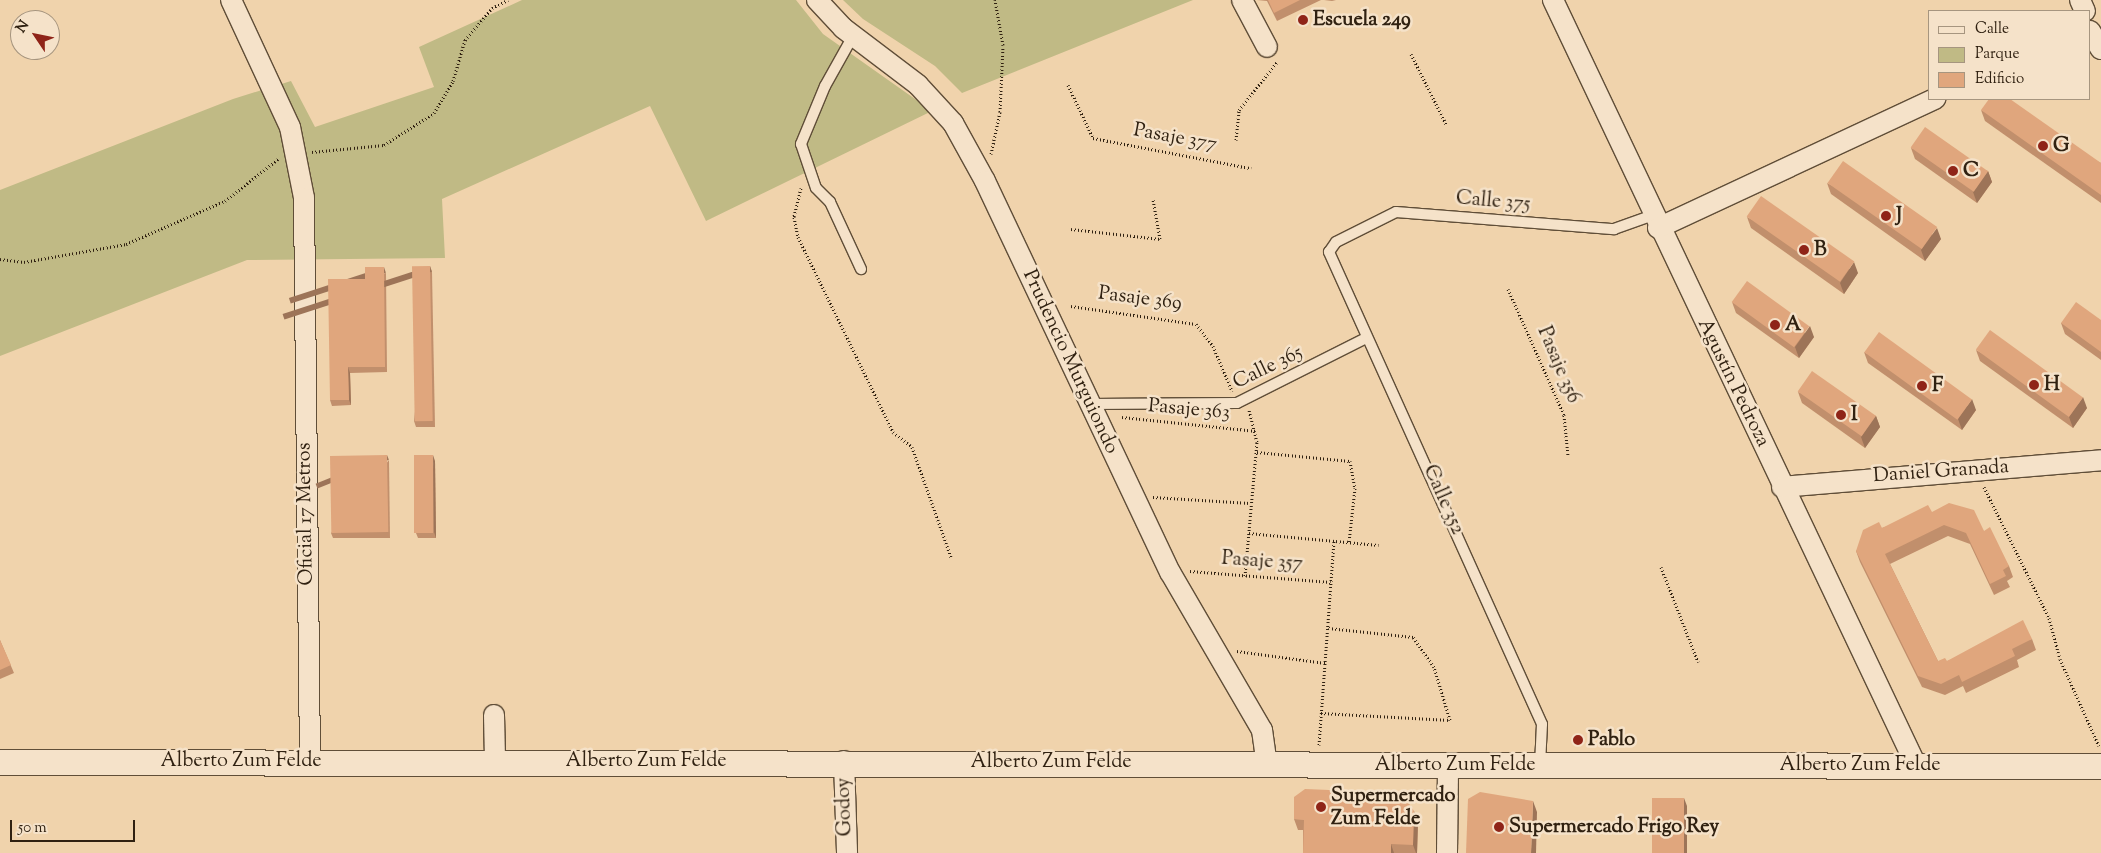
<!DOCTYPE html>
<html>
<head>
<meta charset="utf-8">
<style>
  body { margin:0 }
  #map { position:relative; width:2101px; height:853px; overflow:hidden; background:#f0d3ac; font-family:"Sorts Mill Goudy",serif }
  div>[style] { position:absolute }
  .green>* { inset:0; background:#c0ba85 }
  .path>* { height:3px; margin-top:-1.5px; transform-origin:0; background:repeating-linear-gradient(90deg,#302111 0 1px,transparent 0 3.5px) }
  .roads { filter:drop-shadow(1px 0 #604e38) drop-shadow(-1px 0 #604e38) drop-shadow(0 1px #604e38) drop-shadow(0 -1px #604e38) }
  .service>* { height:10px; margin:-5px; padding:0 5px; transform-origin:5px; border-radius:5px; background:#f5e2c9 }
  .minor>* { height:20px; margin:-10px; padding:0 10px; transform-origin:10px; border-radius:10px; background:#f5e2c9 }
  .tertiary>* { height:25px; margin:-12.5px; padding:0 12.5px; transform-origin:12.5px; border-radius:12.5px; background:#f5e2c9 }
  .wall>* { inset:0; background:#c18f6c }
  .shaded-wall>* { inset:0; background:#9d7458; transform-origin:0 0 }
  .building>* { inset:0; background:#e0a67d; transform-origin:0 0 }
  .dots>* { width:14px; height:14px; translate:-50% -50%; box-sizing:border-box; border:2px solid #f5e2c9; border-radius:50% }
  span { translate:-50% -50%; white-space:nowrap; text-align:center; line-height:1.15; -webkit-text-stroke:5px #f5e2c9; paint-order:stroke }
  .poi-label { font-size:20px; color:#302111; font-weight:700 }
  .left { translate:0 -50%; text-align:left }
  .street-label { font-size:20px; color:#302111 }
  .legend { position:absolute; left:1928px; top:10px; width:162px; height:90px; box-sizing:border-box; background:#f5e2c9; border:1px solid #a6957f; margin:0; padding:6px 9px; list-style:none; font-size:15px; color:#302111 }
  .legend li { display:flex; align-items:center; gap:10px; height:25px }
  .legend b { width:25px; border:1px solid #a6957f }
  .north { position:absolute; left:10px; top:10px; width:50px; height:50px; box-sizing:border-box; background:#f5e2c9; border:1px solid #a6957f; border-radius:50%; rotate:304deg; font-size:14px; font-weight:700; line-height:20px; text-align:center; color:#302111 }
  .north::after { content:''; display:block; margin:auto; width:18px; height:22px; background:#8f2418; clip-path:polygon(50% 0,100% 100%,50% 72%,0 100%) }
  .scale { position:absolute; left:10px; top:820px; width:125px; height:22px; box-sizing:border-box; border:2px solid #302111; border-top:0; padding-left:6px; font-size:15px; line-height:18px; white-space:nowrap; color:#302111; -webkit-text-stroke:4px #f5e2c9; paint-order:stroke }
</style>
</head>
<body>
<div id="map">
  <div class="green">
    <i style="clip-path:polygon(522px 0,796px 0,823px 34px,932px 111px,706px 221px,650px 106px,442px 199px,445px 258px,247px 260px,0 356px,0 190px,233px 99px,291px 81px,315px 127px,434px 87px,419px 47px)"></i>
    <i style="clip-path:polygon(843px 0,1193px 0,962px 93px,935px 66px,863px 19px)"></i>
  </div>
  <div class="path">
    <i style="left:1411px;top:54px;width:80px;rotate:63.4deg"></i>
    <i style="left:1068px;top:85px;width:59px;rotate:64.7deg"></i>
    <i style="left:1093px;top:138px;width:161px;rotate:10.8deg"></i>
    <i style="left:1236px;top:140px;width:30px;rotate:-84deg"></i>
    <i style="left:1239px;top:110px;width:61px;rotate:-51.6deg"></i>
    <i style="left:312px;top:152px;width:72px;rotate:-5.6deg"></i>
    <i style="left:384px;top:145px;width:59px;rotate:-32.6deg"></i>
    <i style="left:434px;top:113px;width:37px;rotate:-59deg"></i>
    <i style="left:453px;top:81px;width:43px;rotate:-73.7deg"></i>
    <i style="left:465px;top:40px;width:42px;rotate:-49.8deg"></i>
    <i style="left:492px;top:8px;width:18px;rotate:-27deg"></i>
    <i style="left:991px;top:154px;width:43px;rotate:-77.9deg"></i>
    <i style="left:1000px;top:112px;width:67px;rotate:-87.4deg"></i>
    <i style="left:1003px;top:45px;width:46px;rotate:-100.1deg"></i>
    <i style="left:801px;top:188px;width:30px;rotate:104deg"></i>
    <i style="left:794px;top:217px;width:20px;rotate:79deg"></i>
    <i style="left:798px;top:237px;width:217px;rotate:64deg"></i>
    <i style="left:893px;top:432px;width:24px;rotate:38deg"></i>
    <i style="left:912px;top:447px;width:117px;rotate:70.5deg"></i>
    <i style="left:1071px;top:229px;width:90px;rotate:6.4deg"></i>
    <i style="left:1160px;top:239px;width:40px;rotate:-100deg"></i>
    <i style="left:0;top:259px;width:24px;rotate:7deg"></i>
    <i style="left:24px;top:262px;width:104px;rotate:-10deg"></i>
    <i style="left:126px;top:244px;width:108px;rotate:-23.5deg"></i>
    <i style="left:225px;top:201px;width:68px;rotate:-38.4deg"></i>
    <i style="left:1508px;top:289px;width:138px;rotate:66deg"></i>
    <i style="left:1564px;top:415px;width:41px;rotate:84.4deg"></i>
    <i style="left:1071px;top:306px;width:126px;rotate:8.2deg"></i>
    <i style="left:1196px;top:324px;width:28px;rotate:52deg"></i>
    <i style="left:1213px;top:346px;width:49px;rotate:67.1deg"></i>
    <i style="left:1122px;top:417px;width:135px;rotate:6deg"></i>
    <i style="left:1257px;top:452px;width:93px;rotate:5.5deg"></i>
    <i style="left:1350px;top:461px;width:27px;rotate:80deg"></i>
    <i style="left:1355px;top:488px;width:54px;rotate:96.3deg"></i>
    <i style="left:1984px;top:487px;width:146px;rotate:63.6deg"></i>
    <i style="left:2049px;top:618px;width:42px;rotate:75deg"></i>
    <i style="left:2060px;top:659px;width:95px;rotate:65.9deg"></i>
    <i style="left:1153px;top:497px;width:97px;rotate:3.5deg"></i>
    <i style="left:1249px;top:533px;width:130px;rotate:5.3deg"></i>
    <i style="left:1661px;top:567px;width:102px;rotate:68.7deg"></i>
    <i style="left:1190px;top:571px;width:141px;rotate:4.5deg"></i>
    <i style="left:1245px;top:576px;width:135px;rotate:-84.9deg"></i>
    <i style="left:1257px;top:442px;width:34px;rotate:-104deg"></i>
    <i style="left:1237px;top:651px;width:89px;rotate:7.8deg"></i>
    <i style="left:1321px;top:713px;width:129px;rotate:3.1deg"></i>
    <i style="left:1450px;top:720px;width:55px;rotate:-106.8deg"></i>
    <i style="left:1434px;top:667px;width:37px;rotate:-125deg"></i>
    <i style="left:1413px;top:637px;width:85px;rotate:-174deg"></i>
    <i style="left:1319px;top:745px;width:205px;rotate:-85.8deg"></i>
  </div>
  <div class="roads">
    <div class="service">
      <i style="left:853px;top:36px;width:57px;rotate:119.2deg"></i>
      <i style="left:825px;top:86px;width:63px;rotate:112.5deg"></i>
      <i style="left:801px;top:144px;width:46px;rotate:71.2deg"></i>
      <i style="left:816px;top:188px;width:20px;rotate:45deg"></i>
      <i style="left:830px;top:202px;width:74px;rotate:65.2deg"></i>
      <i style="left:1090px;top:404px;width:147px;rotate:-0.4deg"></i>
      <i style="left:1237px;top:403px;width:144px;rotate:-26.7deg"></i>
      <i style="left:1540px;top:765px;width:41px;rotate:-87.2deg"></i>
      <i style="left:1542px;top:724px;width:518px;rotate:-114.29deg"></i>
      <i style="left:1329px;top:252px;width:12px;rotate:-55deg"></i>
      <i style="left:1336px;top:242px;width:67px;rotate:-26.6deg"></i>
      <i style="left:1396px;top:212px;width:219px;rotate:4.5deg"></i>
      <i style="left:1614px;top:229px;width:41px;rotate:-19.7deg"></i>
    </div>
    <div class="minor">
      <i style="left:231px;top:0;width:140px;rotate:65.1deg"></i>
      <i style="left:290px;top:127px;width:72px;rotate:78.8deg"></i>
      <i style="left:304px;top:198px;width:562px;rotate:89.39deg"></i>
      <i style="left:817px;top:0;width:38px;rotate:47deg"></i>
      <i style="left:843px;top:28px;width:94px;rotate:37.2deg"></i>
      <i style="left:918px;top:85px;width:52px;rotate:47.4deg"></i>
      <i style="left:953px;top:123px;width:66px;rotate:61.1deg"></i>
      <i style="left:985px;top:181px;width:433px;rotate:64.7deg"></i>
      <i style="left:1170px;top:572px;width:183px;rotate:59.8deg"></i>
      <i style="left:1262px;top:730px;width:34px;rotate:82deg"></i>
      <i style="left:1242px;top:0;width:53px;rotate:62deg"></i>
      <i style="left:1553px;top:0;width:847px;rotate:64.62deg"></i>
      <i style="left:2080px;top:0;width:12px;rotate:66deg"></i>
      <i style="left:2090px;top:31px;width:21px;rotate:59deg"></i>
      <i style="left:1658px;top:228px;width:306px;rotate:-25deg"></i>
      <i style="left:1782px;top:487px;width:320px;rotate:-4.8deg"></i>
      <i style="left:494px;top:715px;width:45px;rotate:88.7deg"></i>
      <i style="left:844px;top:761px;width:92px;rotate:88.1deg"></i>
      <i style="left:1447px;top:853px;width:88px;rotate:-89.3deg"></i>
    </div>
    <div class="tertiary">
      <i style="left:0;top:762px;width:2101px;rotate:0.11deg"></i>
    </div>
  </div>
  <div class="wall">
    <i style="clip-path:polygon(1257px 0,1321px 0,1277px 21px,1267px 1px)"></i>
    <i style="clip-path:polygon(1324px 0,1336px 0,1332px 1px)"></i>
    <i style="clip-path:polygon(1981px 110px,2101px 163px,2101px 203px,1985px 121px)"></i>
    <i style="clip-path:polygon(1911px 148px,1988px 171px,1992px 182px,1977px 203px,1915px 159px)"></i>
    <i style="clip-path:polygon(1827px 183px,1941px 239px,1925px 261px,1831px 194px)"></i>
    <i style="clip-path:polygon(1747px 217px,1858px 273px,1844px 294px,1751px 228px)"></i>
    <i style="clip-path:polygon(430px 266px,432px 272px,435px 427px,416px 427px,414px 421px)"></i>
    <i style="clip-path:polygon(386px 273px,387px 372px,350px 373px,351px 405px,332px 406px,330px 400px,365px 279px)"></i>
    <i style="clip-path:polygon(1732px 302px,1814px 337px,1799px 358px,1736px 313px)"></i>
    <i style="clip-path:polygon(2101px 320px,2101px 360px,2065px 334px,2061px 323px)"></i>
    <i style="clip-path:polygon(1976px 350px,2087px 408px,2073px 428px,1980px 361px)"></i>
    <i style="clip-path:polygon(1864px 352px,1976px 410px,1962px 430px,1868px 363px)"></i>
    <i style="clip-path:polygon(1798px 392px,1876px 416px,1880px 427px,1865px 448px,1802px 403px)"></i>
    <i style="clip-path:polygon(389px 460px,390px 538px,333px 538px,331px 533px)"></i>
    <i style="clip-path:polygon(435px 461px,436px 538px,418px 538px,416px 533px)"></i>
    <i style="clip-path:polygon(1932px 512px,1984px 531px,2009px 566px,2013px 577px,2007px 581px,2010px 587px,1994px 595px,1970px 544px,1948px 536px,1890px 564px,1938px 661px,1947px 661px,2032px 639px,2036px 650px,2017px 660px,2019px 667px,1966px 693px,1963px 686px,1945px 695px,1922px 687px,1860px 562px,1856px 551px,1882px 528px)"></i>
    <i style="clip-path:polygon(0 640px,14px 673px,0 679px)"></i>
    <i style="clip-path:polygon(1294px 819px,1418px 822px,1417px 853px,1303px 853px,1303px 830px,1298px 830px)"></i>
  </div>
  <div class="shaded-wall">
    <i style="clip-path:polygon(1988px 171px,1992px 182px,1977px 203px,1973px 192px)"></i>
    <i style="clip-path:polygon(1937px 228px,1941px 239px,1925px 261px,1921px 250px)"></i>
    <i style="clip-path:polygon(1854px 262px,1858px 273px,1844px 294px,1840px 283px)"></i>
    <i style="left:430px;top:266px;width:6px;height:155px;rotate:72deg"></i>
    <i style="left:384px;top:267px;width:6px;height:100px;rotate:72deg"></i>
    <i style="clip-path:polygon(1810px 326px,1814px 337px,1799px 358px,1795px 347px)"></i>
    <i style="clip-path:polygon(348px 367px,350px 373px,351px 405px,349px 400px)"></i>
    <i style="clip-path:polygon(2083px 397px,2087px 408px,2073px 428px,2069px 417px)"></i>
    <i style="clip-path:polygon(1972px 399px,1976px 410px,1962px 430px,1958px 419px)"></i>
    <i style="clip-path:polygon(1876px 416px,1880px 427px,1865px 448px,1861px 437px)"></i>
    <i style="left:387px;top:455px;width:5px;height:77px;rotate:68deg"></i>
    <i style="clip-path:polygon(433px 455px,435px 461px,436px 538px,434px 532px)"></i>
    <i style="clip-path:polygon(1684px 798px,1687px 806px,1687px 853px,1684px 853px)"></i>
    <i style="clip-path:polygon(1533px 801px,1537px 812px,1536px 853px,1531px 853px)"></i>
    <i style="clip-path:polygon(1414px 811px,1418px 822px,1417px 853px,1416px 853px,1413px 845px)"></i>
    <i style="clip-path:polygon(1391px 844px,1394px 853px,1391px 853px)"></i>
  </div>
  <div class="building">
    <i style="clip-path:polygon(1268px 0,1300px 0,1274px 13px)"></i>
    <i style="clip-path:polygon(1989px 99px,2010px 99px,2101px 163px,2101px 195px,1981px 110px)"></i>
    <i style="left:1925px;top:127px;width:77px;height:25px;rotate:35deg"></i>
    <i style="left:1843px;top:161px;width:115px;height:27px;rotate:35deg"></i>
    <i style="left:1761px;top:196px;width:114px;height:25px;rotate:35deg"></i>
    <i style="left:430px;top:266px;width:155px;height:18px;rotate:89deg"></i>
    <i style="clip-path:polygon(365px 267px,384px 267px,385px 367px,348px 367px,349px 400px,330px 400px,328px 279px,365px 279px)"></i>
    <i style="left:1747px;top:281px;width:77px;height:26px;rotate:36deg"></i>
    <i style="clip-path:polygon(2076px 302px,2101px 320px,2101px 352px,2061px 323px)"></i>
    <i style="left:1990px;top:330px;width:115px;height:24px;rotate:36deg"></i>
    <i style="left:1879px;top:332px;width:115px;height:25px;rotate:36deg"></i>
    <i style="left:1812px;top:371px;width:78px;height:25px;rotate:35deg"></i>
    <i style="left:387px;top:455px;width:77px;height:57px;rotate:89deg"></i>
    <i style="left:414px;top:455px;width:19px;height:78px"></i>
    <i style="clip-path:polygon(1949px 503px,1974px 510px,1984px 531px,1990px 527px,2009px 566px,2003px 570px,2006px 576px,1990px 584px,1966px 533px,1944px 525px,1885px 554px,1938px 661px,1945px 658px,1947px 661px,2023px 620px,2032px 639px,2012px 649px,2015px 656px,1962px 682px,1959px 675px,1941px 684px,1918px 676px,1856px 551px,1863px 530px,1879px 522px,1882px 528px,1928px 505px,1932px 512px)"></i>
    <i style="clip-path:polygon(0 640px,11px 665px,0 670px)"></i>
    <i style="clip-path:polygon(1305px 789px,1402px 793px,1414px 811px,1413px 845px,1391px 844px,1391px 853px,1303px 853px,1304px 820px,1294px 819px,1294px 797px)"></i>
    <i style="clip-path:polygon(1480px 792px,1533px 801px,1531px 853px,1466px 853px,1468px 799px)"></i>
    <i style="left:1652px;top:798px;width:32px;height:55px"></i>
  </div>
  <div class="dots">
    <i style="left:1303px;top:20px;background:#8f2418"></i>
    <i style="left:2043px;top:146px;background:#8f2418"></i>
    <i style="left:1953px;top:171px;background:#8f2418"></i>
    <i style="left:1886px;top:216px;background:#8f2418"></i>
    <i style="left:1804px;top:250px;background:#8f2418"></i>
    <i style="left:1775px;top:325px;background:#8f2418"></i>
    <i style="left:2034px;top:385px;background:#8f2418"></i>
    <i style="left:1922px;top:386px;background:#8f2418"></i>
    <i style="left:1841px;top:415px;background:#8f2418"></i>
    <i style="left:1578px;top:740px;background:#8f2418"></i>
    <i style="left:1321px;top:807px;background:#8f2418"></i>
    <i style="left:1499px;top:827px;background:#8f2418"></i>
  </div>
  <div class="poi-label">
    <span class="left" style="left:1313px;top:20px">Escuela 249</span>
    <span class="left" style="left:2053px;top:146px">G</span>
    <span class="left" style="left:1963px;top:171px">C</span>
    <span class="left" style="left:1896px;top:216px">J</span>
    <span class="left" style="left:1814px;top:250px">B</span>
    <span class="left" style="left:1785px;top:325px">A</span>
    <span class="left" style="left:2044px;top:385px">H</span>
    <span class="left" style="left:1932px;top:386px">F</span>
    <span class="left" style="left:1851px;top:415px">I</span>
    <span class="left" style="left:1588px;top:740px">Pablo</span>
    <span class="left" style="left:1331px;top:808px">Supermercado<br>Zum Felde</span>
    <span class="left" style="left:1509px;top:827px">Supermercado Frigo Rey</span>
  </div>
  <div class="street-label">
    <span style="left:1175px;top:138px;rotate:10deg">Pasaje 377</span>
    <span style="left:1493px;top:202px;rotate:5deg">Calle 375</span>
    <span style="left:1140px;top:299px;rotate:7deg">Pasaje 369</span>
    <span style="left:1070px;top:362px;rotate:65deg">Prudencio Murguiondo</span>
    <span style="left:1558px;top:365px;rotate:67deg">Pasaje 356</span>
    <span style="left:1268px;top:368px;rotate:-26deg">Calle 365</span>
    <span style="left:1733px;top:383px;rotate:64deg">Agustín Pedroza</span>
    <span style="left:1189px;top:410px;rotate:5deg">Pasaje 363</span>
    <span style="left:1941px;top:472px;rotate:-4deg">Daniel Granada</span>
    <span style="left:1443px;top:500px;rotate:66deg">Calle 352</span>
    <span style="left:306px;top:514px;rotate:-91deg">Oficial 17 Metros</span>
    <span style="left:1262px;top:562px;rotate:4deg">Pasaje 357</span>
    <span style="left:241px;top:761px">Alberto Zum Felde</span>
    <span style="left:646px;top:761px">Alberto Zum Felde</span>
    <span style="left:1051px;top:762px">Alberto Zum Felde</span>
    <span style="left:1455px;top:765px">Alberto Zum Felde</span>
    <span style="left:1860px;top:765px">Alberto Zum Felde</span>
    <span style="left:845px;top:807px;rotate:-92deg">Godoy</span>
  </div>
  <ul class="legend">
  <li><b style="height:6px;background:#f5e2c9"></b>Calle</li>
  <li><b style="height:14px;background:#c0ba85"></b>Parque</li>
  <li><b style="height:14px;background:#e0a67d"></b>Edificio</li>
  </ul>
  <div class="north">N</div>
  <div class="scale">50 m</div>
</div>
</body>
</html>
